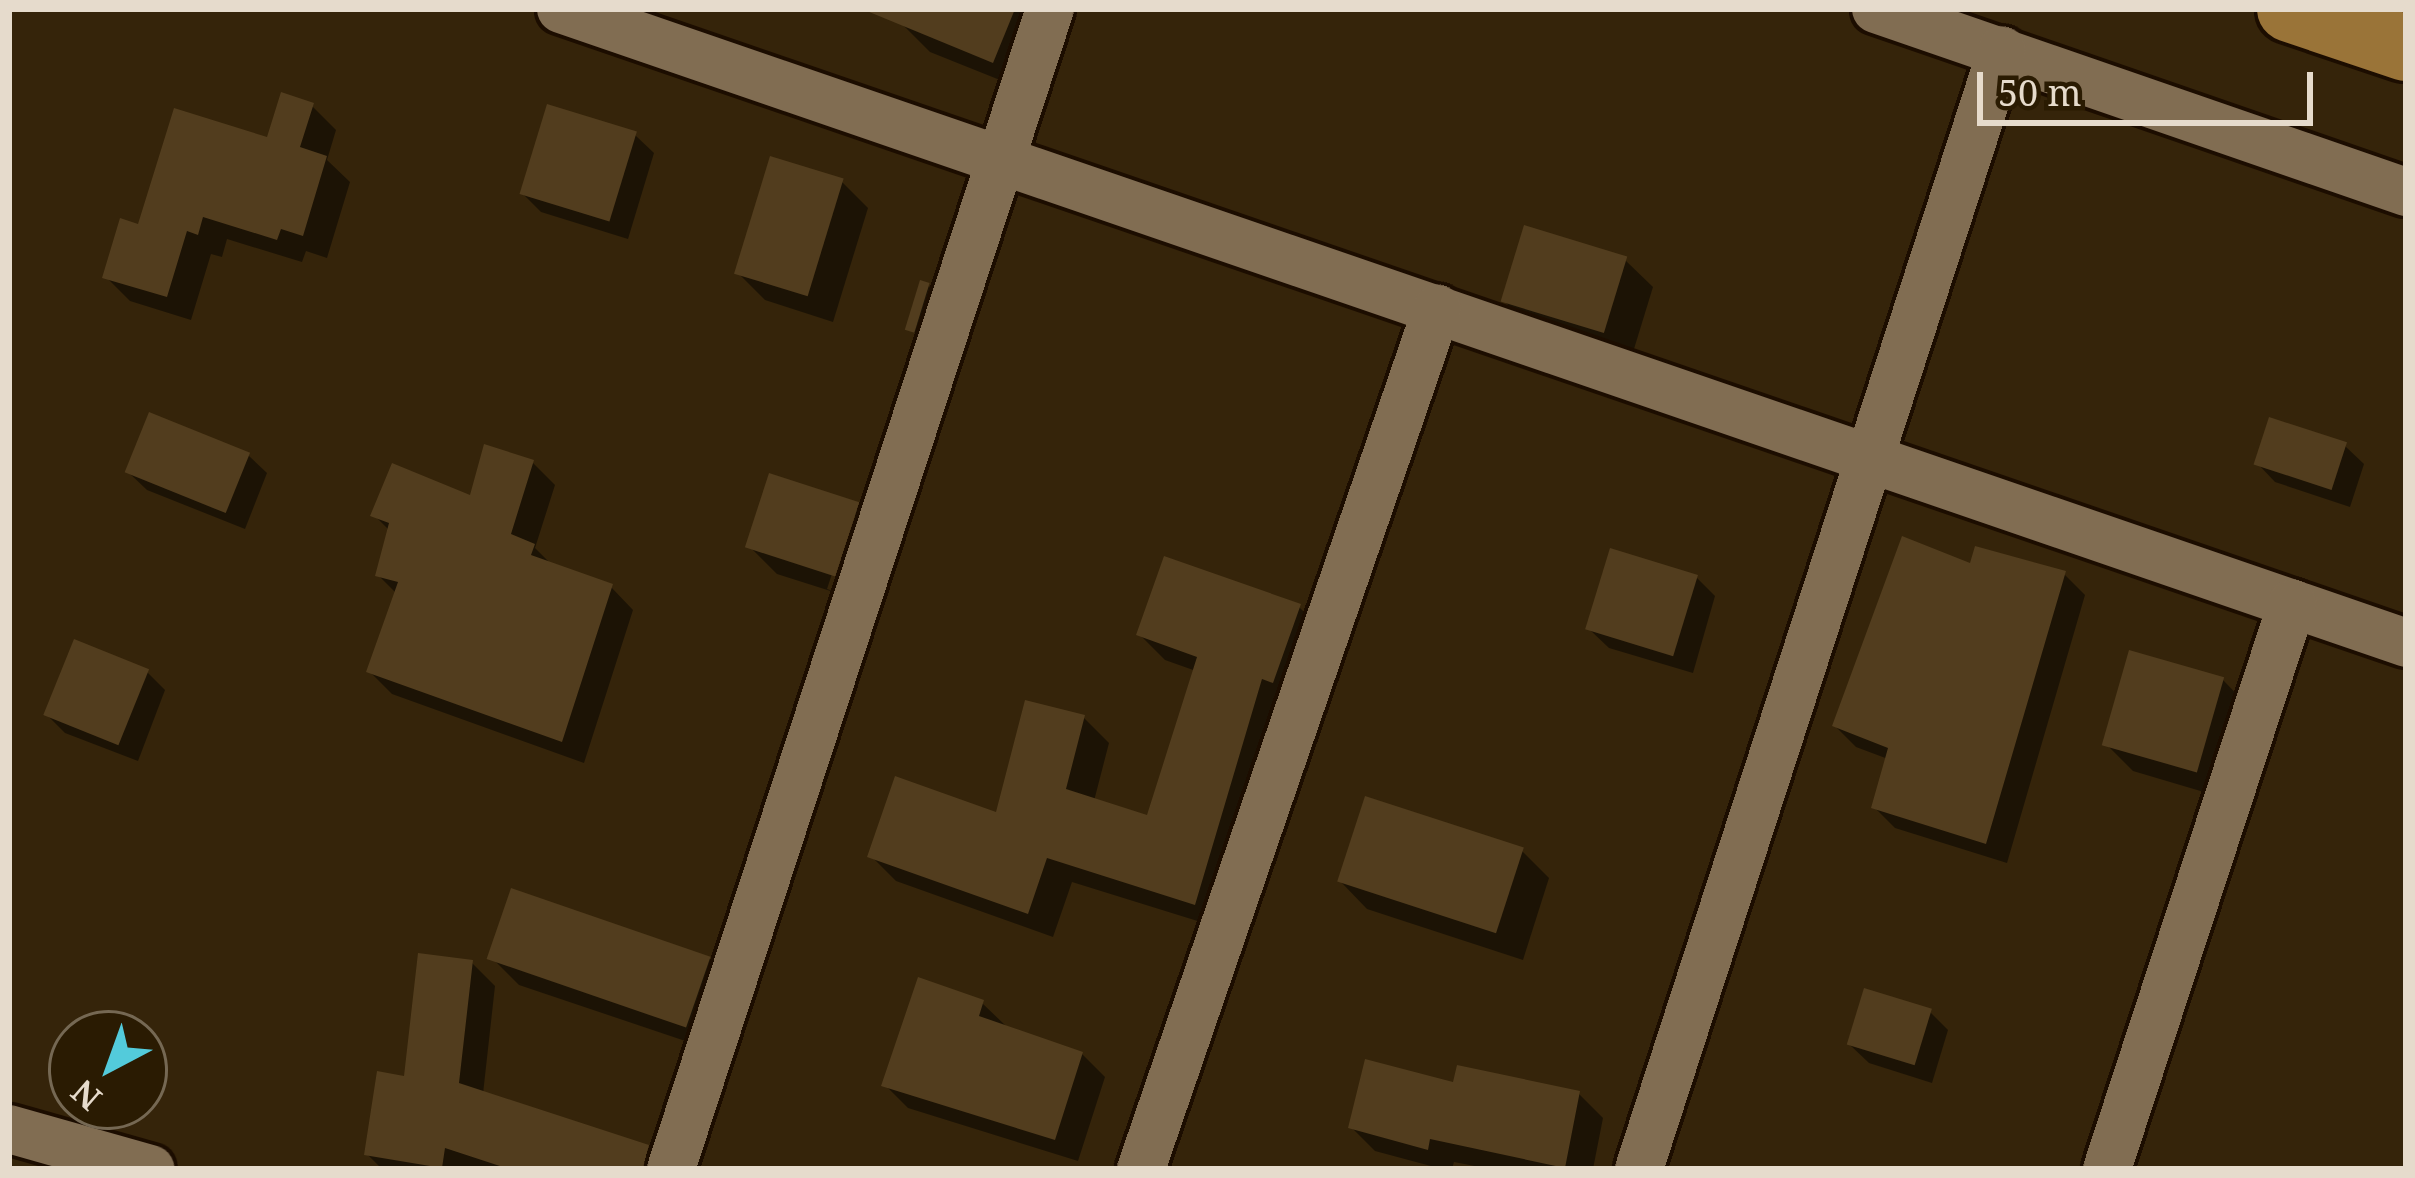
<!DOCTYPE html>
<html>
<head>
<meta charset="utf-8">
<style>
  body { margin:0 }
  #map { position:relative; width:2415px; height:1178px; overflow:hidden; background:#35240a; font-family:"Noto Serif",serif }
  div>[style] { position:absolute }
  .shadow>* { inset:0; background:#0007 }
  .building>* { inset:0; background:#523d1e; transform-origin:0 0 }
  .roads { filter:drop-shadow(3px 0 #1c0d00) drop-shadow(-3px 0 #1c0d00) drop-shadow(0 3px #1c0d00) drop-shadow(0 -3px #1c0d00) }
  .minor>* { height:48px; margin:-24px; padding:0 24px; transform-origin:24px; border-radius:24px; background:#816d52 }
  .primary>* { height:66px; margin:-33px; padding:0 33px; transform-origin:33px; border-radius:33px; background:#9a7438 }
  span { translate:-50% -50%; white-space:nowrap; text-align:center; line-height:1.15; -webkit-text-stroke:12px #2a1b02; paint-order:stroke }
  .frame { position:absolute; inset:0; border:12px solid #e6dbcc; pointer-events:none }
  .north { position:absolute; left:48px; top:1010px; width:120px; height:120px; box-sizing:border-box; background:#2a1b02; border:3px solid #756853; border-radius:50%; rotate:221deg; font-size:33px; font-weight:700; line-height:48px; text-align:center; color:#e6dbcc }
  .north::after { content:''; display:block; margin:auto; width:42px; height:54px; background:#53cbdb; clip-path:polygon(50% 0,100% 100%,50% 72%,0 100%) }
  .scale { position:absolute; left:1977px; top:72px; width:336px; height:54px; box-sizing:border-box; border:6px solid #e6dbcc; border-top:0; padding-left:15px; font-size:36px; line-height:42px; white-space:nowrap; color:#e6dbcc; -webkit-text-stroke:9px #2a1b02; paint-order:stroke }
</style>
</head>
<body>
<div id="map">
  <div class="shadow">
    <i style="clip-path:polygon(909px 9px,1052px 9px,1020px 88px,930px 52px,903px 25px)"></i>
    <i style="clip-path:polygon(312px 106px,336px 130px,327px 160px,350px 182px,327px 258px,306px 251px,302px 262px,227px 239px,222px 257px,211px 254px,191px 320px,130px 301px,106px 277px,140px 227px)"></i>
    <i style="clip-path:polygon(635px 135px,654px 153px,628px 239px,541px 212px,522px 193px)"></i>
    <i style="clip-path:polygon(841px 181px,868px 208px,833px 322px,765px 300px,738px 273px)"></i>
    <i style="clip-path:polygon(1625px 260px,1653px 287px,1630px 362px,1531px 328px,1504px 301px)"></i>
    <i style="clip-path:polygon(929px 286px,937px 295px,923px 339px,908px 328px)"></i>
    <i style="clip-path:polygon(2345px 446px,2364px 464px,2350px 507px,2275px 482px,2257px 463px)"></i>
    <i style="clip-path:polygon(248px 455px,267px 473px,245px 529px,147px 490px,128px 472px)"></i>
    <i style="clip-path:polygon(533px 463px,555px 485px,535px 548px,553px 566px,611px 587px,633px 610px,584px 763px,392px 694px,369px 671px,397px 594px,378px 575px,390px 531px,374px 515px,471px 499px)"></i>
    <i style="clip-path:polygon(evenodd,857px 504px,885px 531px,862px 601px,777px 574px,750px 547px,857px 504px,851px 516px,857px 516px,833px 591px,827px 589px,851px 516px)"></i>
    <i style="clip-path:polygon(1972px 567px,2064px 574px,2085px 595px,2007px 863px,1895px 828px,1874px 807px,1888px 759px,1856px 747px,1835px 726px)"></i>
    <i style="clip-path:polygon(1696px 577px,1715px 596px,1693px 673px,1609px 648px,1590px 630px)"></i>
    <i style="clip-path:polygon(1299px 607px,1324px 632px,1220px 928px,1072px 882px,1053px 937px,896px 881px,871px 856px,998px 816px,1083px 717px,1109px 743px,1094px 801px,1149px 819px,1196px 671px,1165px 660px,1140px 635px)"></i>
    <i style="clip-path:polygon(147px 672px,165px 690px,138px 761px,65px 733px,46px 714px)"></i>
    <i style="clip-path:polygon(2223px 680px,2250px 708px,2224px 798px,2133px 771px,2106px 744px)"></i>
    <i style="clip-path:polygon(1522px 851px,1549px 878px,1523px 960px,1367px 909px,1340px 881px)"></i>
    <i style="clip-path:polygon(492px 958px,709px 958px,736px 985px,715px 1051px,519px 985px)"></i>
    <i style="clip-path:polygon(472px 963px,495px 986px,483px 1094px,647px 1148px,668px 1169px,382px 1169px,367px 1154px)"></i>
    <i style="clip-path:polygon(982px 1003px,1006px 1026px,1082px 1054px,1105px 1077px,1078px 1161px,908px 1108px,885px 1085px)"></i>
    <i style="clip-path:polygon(1930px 1012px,1948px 1030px,1932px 1083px,1869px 1063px,1850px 1045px)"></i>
    <i style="clip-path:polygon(1456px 1086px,1579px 1094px,1603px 1118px,1593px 1169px,1490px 1169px,1454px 1162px,1452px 1169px,1442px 1169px,1375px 1151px,1351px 1127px)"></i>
  </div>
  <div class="building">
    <i style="clip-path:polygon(862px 9px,1015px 9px,993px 63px)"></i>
    <i style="clip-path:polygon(281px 92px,314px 103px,300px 147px,327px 156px,303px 236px,281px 229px,277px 240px,203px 217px,198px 235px,187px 231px,167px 297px,102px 278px,120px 218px,138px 224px,174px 108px,267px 137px)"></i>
    <i style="left:547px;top:104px;width:94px;height:94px;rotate:17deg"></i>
    <i style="left:770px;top:156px;width:77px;height:123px;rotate:17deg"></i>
    <i style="left:1524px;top:225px;width:108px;height:80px;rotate:17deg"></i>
    <i style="left:920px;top:280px;width:10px;height:52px;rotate:17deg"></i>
    <i style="left:149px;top:412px;width:109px;height:65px;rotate:22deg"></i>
    <i style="left:2269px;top:417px;width:82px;height:50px;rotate:18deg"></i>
    <i style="clip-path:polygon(484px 444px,534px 460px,511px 534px,535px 544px,531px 555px,613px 584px,562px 742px,366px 672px,398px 582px,375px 576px,389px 523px,370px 516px,392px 463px,470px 495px)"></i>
    <i style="left:769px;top:473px;width:95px;height:78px;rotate:18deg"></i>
    <i style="clip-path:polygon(1902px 536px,1970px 563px,1975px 546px,2066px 571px,1986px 844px,1871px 808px,1888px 748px,1832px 726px)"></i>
    <i style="left:1610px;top:548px;width:92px;height:85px;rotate:17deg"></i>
    <i style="clip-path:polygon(1164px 556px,1301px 604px,1273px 683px,1262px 679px,1195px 905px,1047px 858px,1028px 914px,867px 857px,895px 776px,996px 812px,1025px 700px,1085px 715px,1066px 789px,1147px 815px,1197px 657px,1136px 635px)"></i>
    <i style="left:74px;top:639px;width:81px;height:82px;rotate:22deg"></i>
    <i style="left:2129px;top:650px;width:99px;height:99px;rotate:16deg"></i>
    <i style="left:1365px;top:796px;width:167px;height:90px;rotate:18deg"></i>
    <i style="left:511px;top:888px;width:211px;height:75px;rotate:19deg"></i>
    <i style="clip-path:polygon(418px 953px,473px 960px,459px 1083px,649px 1145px,643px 1169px,509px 1169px,445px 1148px,442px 1168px,364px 1155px,377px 1071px,404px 1076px)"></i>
    <i style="clip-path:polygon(918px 977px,984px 1000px,979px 1016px,1083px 1052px,1055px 1140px,881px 1086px)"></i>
    <i style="left:1864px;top:988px;width:71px;height:59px;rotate:17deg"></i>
    <i style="clip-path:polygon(1365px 1059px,1453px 1082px,1457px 1065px,1580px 1091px,1565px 1168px,1430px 1139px,1428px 1150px,1348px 1128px)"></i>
  </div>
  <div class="roads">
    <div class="minor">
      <i style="left:561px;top:9px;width:1951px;rotate:18.96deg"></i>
      <i style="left:1876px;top:9px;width:561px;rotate:19.05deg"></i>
      <i style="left:9px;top:1129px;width:147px;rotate:15.8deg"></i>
      <i style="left:671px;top:1169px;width:1220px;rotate:-71.91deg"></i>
      <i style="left:1141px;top:1169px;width:910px;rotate:-71.01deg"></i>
      <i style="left:1639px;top:1169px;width:1176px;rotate:-72.03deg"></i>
      <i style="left:2107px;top:1169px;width:595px;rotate:-71.87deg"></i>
    </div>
    <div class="primary">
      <i style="left:2290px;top:9px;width:122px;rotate:18.6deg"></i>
    </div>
  </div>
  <div class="frame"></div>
  <div class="north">N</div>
  <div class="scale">50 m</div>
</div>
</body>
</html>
